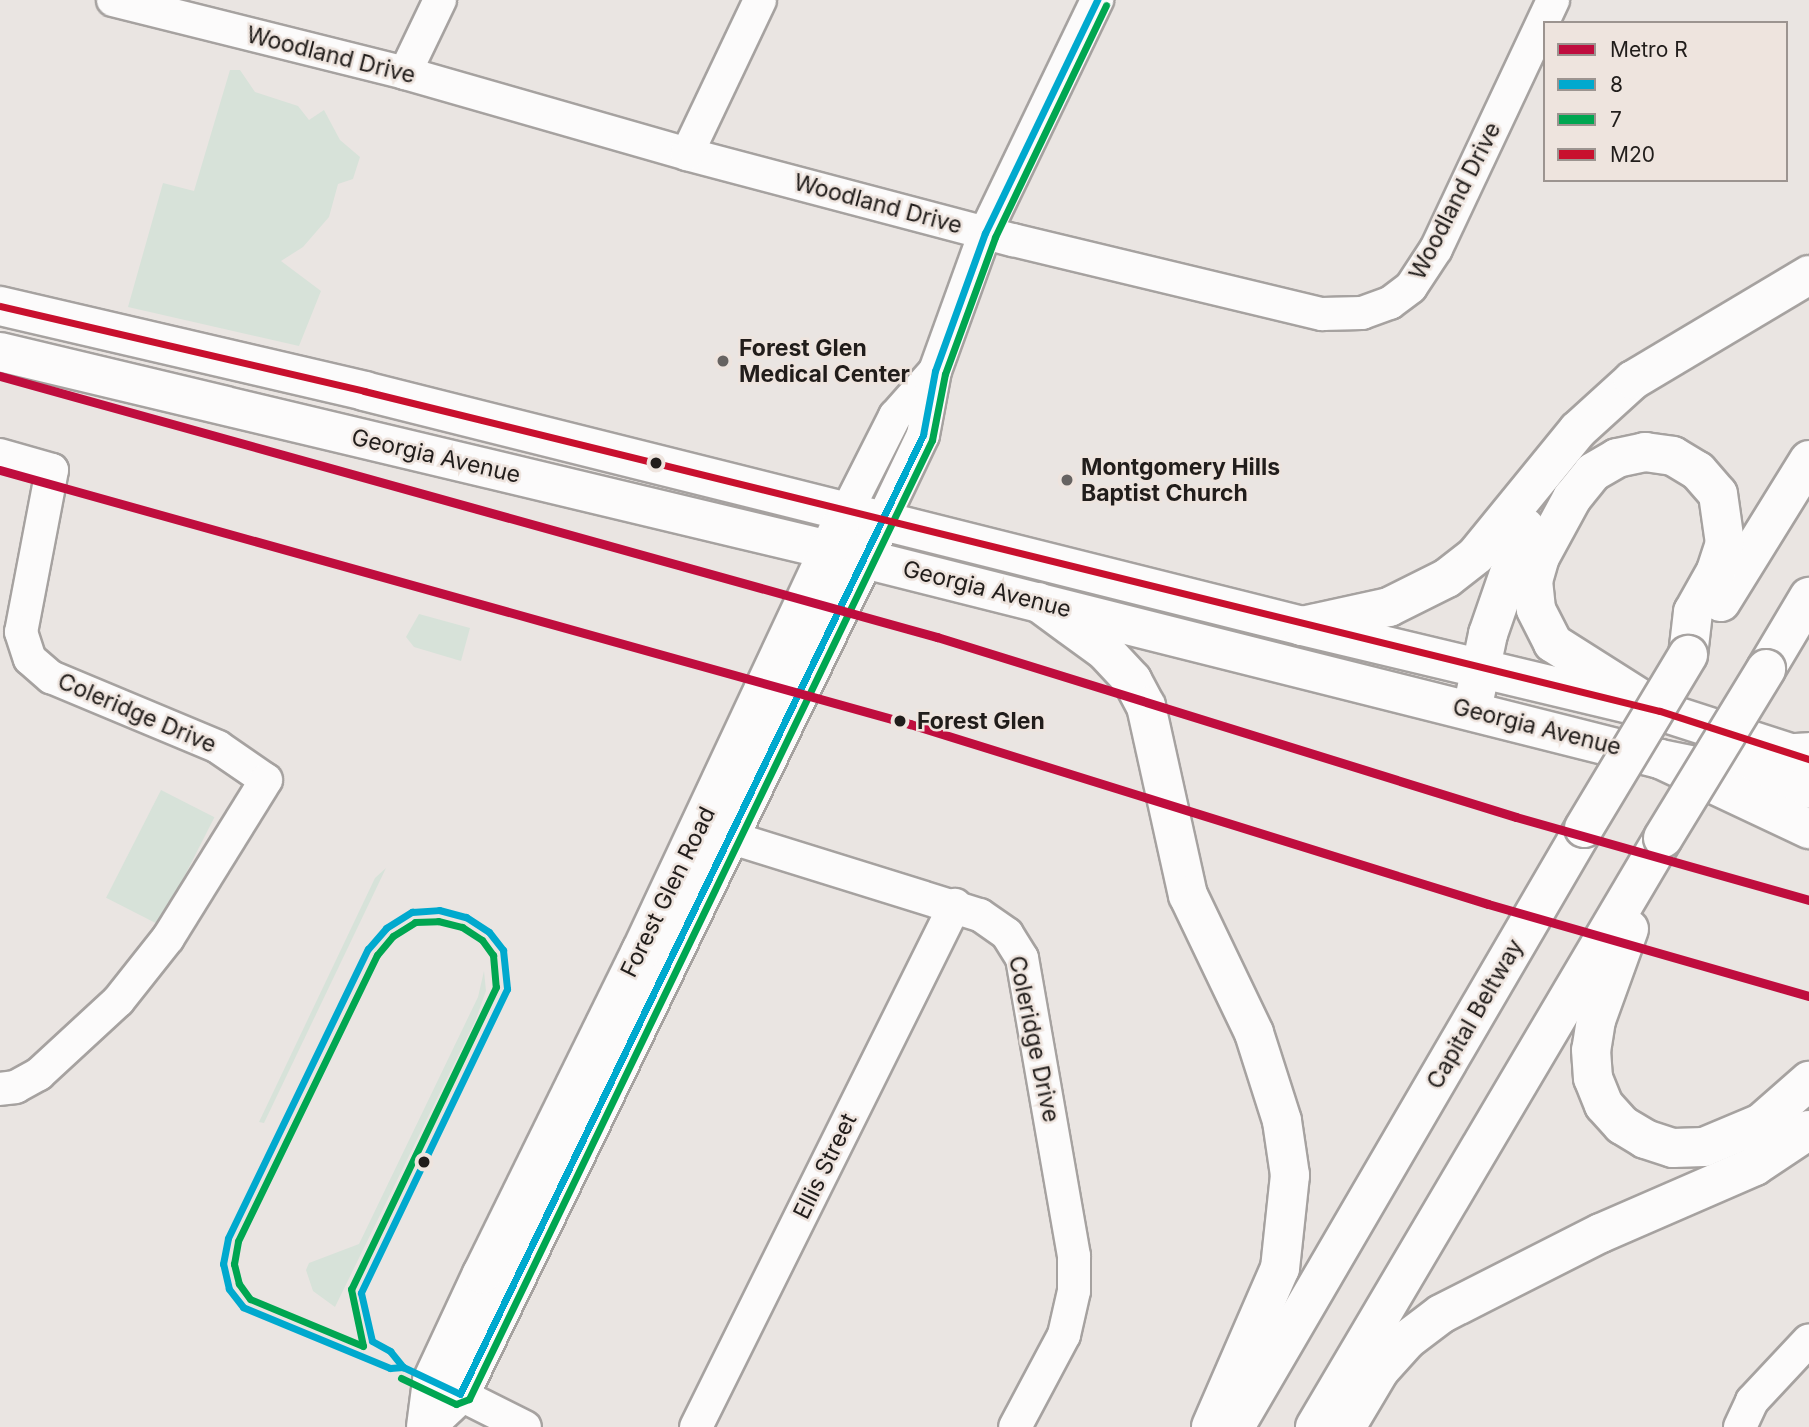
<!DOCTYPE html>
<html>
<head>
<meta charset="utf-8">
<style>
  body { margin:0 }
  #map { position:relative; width:1809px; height:1427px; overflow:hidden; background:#eae5e2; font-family:Inter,sans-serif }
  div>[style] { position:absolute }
  .green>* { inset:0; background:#d7e2d9; transform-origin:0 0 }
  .roads { filter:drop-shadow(2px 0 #a6a2a0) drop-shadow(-2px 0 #a6a2a0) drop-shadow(0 2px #a6a2a0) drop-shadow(0 -2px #a6a2a0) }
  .minor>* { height:32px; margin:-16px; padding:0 16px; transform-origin:16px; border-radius:16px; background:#fcfbfb }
  .major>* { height:38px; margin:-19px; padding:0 19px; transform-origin:19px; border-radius:19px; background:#fcfbfb }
  .highway>* { height:38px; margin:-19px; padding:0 19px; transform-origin:19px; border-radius:19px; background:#fcfbfb }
  .bridges { filter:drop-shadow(2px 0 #a6a2a0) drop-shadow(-2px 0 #a6a2a0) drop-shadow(0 2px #a6a2a0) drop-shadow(0 -2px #a6a2a0) }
  .highway-bridge>* { height:38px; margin:-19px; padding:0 19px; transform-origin:19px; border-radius:19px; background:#fcfbfb }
  .bus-1>* { height:7px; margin:-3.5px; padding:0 3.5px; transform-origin:3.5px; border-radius:3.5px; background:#00a9ce }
  .bus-2>* { height:7px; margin:-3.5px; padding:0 3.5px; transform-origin:3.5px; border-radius:3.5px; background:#00a651 }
  .bus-3>* { height:7px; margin:-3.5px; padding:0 3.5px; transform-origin:3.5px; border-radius:3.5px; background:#c8102e }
  .metro-1>* { height:9px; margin:-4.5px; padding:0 4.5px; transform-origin:4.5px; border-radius:4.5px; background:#bf0d3e }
  .dots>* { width:19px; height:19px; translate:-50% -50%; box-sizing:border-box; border:4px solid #eee4de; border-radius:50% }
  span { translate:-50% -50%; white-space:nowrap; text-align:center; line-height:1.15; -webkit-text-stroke:5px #eee4de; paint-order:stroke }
  .street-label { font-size:23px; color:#211d1b }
  .poi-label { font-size:23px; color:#211d1b; font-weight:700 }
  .left { translate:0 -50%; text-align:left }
  .stop-label { font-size:23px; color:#211d1b; font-weight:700 }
  .legend { position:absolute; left:1543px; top:21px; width:245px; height:161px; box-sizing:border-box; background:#eee4de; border:2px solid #9c9490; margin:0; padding:9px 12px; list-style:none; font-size:21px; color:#211d1b }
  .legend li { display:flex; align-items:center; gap:14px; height:35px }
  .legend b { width:35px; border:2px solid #9c9490 }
</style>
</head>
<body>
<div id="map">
  <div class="green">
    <i style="clip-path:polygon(230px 70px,240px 70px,255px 92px,298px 106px,309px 120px,324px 110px,340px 140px,360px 157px,353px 179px,338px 184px,329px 217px,303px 247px,281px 261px,321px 291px,299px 346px,128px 307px,163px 183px,194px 191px)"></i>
    <i style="clip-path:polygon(419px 614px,470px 628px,461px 661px,414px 647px,406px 637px)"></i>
    <i style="left:161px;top:790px;width:60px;height:121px;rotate:27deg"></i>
    <i style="clip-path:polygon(386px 868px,264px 1123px,259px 1122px,375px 878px)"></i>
    <i style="clip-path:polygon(484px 971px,486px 991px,476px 1019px,335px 1307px,313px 1291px,306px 1270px,309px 1263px,359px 1244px,478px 997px)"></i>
  </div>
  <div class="roads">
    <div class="minor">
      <i style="left:113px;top:0;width:301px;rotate:14deg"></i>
      <i style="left:405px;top:73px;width:293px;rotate:16deg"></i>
      <i style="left:687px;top:154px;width:337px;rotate:14.8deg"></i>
      <i style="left:1013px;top:240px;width:318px;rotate:13.5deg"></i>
      <i style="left:1322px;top:314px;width:40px;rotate:-1.4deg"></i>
      <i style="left:1362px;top:313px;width:30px;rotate:-20deg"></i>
      <i style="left:1390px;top:303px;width:26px;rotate:-37deg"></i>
      <i style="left:1411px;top:287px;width:45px;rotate:-56.7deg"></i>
      <i style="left:1436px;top:249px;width:275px;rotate:-64.8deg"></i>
      <i style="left:405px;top:73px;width:81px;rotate:-64.4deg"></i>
      <i style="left:687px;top:154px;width:170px;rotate:-64.6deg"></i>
      <i style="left:0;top:455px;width:54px;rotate:16.1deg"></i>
      <i style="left:52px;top:470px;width:165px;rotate:100.8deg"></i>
      <i style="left:21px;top:632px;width:28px;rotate:72deg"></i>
      <i style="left:30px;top:659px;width:28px;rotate:41deg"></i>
      <i style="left:51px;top:677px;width:181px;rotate:22.7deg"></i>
      <i style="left:218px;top:747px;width:58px;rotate:34.5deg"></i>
      <i style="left:266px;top:780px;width:186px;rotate:121.8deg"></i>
      <i style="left:168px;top:938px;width:80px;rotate:128.4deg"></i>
      <i style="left:118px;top:1001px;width:108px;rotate:137.3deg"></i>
      <i style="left:39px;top:1074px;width:26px;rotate:151deg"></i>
      <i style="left:16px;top:1087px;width:16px;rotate:173deg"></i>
      <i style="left:846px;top:513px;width:109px;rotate:-63.2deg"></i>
      <i style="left:895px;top:416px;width:59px;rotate:-48.4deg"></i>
      <i style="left:882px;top:521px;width:95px;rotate:-64.5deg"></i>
      <i style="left:923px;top:435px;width:65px;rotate:-79.4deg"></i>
      <i style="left:935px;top:371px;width:147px;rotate:-70.1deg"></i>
      <i style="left:985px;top:233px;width:259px;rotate:-64.3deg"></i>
      <i style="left:729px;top:837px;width:263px;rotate:17.3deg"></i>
      <i style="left:980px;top:915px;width:33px;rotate:35deg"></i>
      <i style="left:1007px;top:934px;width:28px;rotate:58deg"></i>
      <i style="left:1022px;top:958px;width:303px;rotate:80.1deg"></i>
      <i style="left:1074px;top:1256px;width:35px;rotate:90deg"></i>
      <i style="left:1074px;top:1291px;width:45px;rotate:102.8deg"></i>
      <i style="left:1064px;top:1335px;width:104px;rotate:118deg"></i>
      <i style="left:439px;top:1384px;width:96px;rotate:26.6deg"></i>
      <i style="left:696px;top:1427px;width:583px;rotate:-63.61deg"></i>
      <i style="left:1740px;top:1427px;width:29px;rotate:-65deg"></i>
      <i style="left:1752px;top:1401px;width:83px;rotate:-46.9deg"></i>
    </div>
    <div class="major">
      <i style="left:0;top:306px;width:374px;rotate:13.1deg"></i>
      <i style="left:364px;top:391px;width:967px;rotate:14.06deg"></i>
      <i style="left:1302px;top:626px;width:368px;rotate:13.4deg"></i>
      <i style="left:1660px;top:711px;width:157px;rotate:17.9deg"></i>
      <i style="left:0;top:352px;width:852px;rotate:13.43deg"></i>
      <i style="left:829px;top:550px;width:857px;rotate:14.12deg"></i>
      <i style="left:1660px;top:759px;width:152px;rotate:11.4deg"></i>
      <i style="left:427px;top:1425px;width:45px;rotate:-43.2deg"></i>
      <i style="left:460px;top:1394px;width:953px;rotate:-64.19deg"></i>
      <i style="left:426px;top:1427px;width:46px;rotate:-82.6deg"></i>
      <i style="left:432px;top:1381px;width:118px;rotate:-65deg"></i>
      <i style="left:482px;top:1274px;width:360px;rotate:-63.8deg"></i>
      <i style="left:641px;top:951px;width:467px;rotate:-64.9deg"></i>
    </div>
    <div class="highway">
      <i style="left:1038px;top:602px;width:83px;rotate:36.2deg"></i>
      <i style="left:1105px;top:651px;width:40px;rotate:47deg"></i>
      <i style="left:1132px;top:680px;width:30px;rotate:62deg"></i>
      <i style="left:1146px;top:706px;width:194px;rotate:77.5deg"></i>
      <i style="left:1188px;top:895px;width:153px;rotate:64.4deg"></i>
      <i style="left:1254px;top:1033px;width:92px;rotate:72.3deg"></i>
      <i style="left:1282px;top:1121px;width:55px;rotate:81.6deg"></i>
      <i style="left:1290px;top:1175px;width:94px;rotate:96.1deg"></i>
      <i style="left:1280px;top:1268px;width:173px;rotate:113.5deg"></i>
      <i style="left:1721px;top:602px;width:167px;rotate:-58.2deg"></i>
      <i style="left:1302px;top:626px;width:89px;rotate:-12.3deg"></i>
      <i style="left:1389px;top:607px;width:65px;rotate:-26.6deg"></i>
      <i style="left:1447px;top:578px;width:37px;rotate:-38deg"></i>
      <i style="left:1476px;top:555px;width:161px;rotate:-50.8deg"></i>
      <i style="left:1578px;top:430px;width:74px;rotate:-42.3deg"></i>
      <i style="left:1633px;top:380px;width:205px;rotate:-30.8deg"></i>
      <i style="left:1766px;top:669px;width:84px;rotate:-59.2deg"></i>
      <i style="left:1472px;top:710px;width:78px;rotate:-78.1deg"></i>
      <i style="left:1488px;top:634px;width:113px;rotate:-70.9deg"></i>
      <i style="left:1660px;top:711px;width:127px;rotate:-147.6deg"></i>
      <i style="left:1553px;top:643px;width:38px;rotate:-117deg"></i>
      <i style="left:1536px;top:609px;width:28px;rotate:-96deg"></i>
      <i style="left:1533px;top:581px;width:25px;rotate:-74deg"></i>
      <i style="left:1540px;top:557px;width:67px;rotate:-61.5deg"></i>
      <i style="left:1572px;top:498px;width:33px;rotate:-51deg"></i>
      <i style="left:1593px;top:472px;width:28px;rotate:-30deg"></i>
      <i style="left:1617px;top:458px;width:29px;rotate:-12deg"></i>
      <i style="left:1645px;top:452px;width:28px;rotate:8deg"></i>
      <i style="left:1673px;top:456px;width:29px;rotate:31deg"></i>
      <i style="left:1698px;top:471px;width:30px;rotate:49deg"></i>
      <i style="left:1718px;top:494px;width:49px;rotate:81.9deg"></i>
      <i style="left:1725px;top:543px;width:29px;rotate:108deg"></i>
      <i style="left:1716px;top:571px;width:47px;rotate:119.3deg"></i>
      <i style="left:1693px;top:612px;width:43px;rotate:96.6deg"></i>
      <i style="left:1796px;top:753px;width:13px;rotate:-4deg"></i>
      <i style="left:1660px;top:759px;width:165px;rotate:25.2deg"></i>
      <i style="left:1629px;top:929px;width:97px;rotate:109.9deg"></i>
      <i style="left:1596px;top:1020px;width:30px;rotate:99deg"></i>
      <i style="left:1591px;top:1050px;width:28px;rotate:86deg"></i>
      <i style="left:1593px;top:1078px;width:29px;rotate:68deg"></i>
      <i style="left:1604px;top:1105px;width:27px;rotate:48deg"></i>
      <i style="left:1622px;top:1125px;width:27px;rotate:31deg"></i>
      <i style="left:1645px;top:1139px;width:29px;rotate:18deg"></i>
      <i style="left:1673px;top:1148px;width:31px;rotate:-2deg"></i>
      <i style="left:1704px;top:1147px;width:62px;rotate:-22.8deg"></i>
      <i style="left:1761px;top:1123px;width:64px;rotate:-41.2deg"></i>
      <i style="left:1236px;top:1425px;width:691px;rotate:-59.76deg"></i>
      <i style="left:1315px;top:1427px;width:684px;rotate:-59.42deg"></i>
      <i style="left:1346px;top:1427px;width:66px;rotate:-59.2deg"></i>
      <i style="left:1380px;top:1370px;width:42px;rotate:-47.9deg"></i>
      <i style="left:1408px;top:1339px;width:41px;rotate:-37.1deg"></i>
      <i style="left:1441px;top:1314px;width:179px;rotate:-26.9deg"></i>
      <i style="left:1601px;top:1233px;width:168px;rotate:-23.5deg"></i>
      <i style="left:1755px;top:1166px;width:65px;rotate:-33.7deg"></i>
    </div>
  </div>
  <div class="bridges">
    <div class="highway-bridge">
      <i style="left:1584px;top:828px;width:202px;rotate:-59deg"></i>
      <i style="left:1663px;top:838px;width:198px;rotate:-58.6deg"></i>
    </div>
  </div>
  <div class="bus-1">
    <i style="left:439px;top:910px;width:28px;rotate:15deg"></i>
    <i style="left:466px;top:917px;width:27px;rotate:33deg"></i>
    <i style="left:489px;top:932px;width:23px;rotate:52deg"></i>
    <i style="left:503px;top:950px;width:39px;rotate:84deg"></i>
    <i style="left:507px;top:989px;width:337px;rotate:115.7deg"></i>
    <i style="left:361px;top:1293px;width:49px;rotate:77.1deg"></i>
    <i style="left:372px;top:1341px;width:21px;rotate:29deg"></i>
    <i style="left:390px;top:1351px;width:21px;rotate:51deg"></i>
    <i style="left:403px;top:1367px;width:13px;rotate:176deg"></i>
    <i style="left:390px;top:1368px;width:159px;rotate:-157.5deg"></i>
    <i style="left:243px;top:1307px;width:23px;rotate:-128deg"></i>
    <i style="left:229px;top:1289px;width:26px;rotate:-103deg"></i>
    <i style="left:223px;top:1264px;width:26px;rotate:-79deg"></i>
    <i style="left:228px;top:1238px;width:321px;rotate:-64.2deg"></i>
    <i style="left:368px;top:949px;width:28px;rotate:-49deg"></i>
    <i style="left:386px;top:928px;width:31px;rotate:-32deg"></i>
    <i style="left:412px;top:912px;width:27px;rotate:-4deg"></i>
    <i style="left:403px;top:1367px;width:63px;rotate:25.3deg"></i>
    <i style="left:460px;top:1394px;width:1065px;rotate:-64.23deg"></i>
    <i style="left:923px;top:435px;width:65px;rotate:-79.4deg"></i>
    <i style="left:935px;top:371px;width:147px;rotate:-70.1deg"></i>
    <i style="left:985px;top:233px;width:259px;rotate:-64.3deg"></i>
  </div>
  <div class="bus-2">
    <i style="left:438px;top:921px;width:25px;rotate:14deg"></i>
    <i style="left:462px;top:927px;width:24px;rotate:33deg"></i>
    <i style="left:482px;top:940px;width:19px;rotate:54deg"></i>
    <i style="left:493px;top:955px;width:32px;rotate:85deg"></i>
    <i style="left:496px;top:987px;width:335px;rotate:115.6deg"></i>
    <i style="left:351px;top:1289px;width:58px;rotate:78.1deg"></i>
    <i style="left:363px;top:1346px;width:122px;rotate:-157.4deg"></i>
    <i style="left:250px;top:1299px;width:19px;rotate:-126deg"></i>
    <i style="left:239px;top:1284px;width:21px;rotate:-104deg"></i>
    <i style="left:234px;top:1264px;width:23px;rotate:-80deg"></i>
    <i style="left:238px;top:1241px;width:318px;rotate:-64.1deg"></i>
    <i style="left:377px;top:955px;width:25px;rotate:-50deg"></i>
    <i style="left:393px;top:936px;width:26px;rotate:-32deg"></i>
    <i style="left:415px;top:922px;width:23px;rotate:-2deg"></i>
    <i style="left:401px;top:1378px;width:61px;rotate:25.3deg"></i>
    <i style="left:456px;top:1404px;width:14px;rotate:-21deg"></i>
    <i style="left:469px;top:1399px;width:1065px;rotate:-64.23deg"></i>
    <i style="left:932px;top:440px;width:67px;rotate:-78.9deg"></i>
    <i style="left:945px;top:374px;width:146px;rotate:-69.9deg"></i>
    <i style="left:995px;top:237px;width:257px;rotate:-64.4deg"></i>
  </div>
  <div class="bus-3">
    <i style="left:0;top:306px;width:374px;rotate:13.1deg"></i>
    <i style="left:364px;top:391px;width:1335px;rotate:13.87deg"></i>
    <i style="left:1660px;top:711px;width:157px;rotate:17.9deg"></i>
  </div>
  <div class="metro-1">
    <i style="left:0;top:376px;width:973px;rotate:15.57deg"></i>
    <i style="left:937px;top:637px;width:606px;rotate:17.27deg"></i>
    <i style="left:1516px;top:817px;width:305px;rotate:15.8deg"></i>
    <i style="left:0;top:470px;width:945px;rotate:15.6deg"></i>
    <i style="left:910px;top:724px;width:605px;rotate:17.3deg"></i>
    <i style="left:1488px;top:904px;width:334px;rotate:16deg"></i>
  </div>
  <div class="dots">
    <i style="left:723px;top:361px;background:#676361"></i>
    <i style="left:656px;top:463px;background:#211d1b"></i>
    <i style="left:1067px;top:480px;background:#676361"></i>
    <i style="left:900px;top:721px;background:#211d1b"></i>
    <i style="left:424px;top:1162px;background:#211d1b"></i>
  </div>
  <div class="street-label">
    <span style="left:331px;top:55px;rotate:14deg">Woodland Drive</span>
    <span style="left:1455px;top:201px;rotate:-63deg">Woodland Drive</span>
    <span style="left:878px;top:204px;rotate:15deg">Woodland Drive</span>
    <span style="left:436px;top:456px;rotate:13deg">Georgia Avenue</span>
    <span style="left:987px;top:589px;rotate:14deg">Georgia Avenue</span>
    <span style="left:137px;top:713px;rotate:23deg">Coleridge Drive</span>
    <span style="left:1537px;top:727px;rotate:14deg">Georgia Avenue</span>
    <span style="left:668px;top:892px;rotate:-64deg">Forest Glen Road</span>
    <span style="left:1475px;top:1014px;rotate:-60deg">Capital Beltway</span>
    <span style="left:1034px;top:1039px;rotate:78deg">Coleridge Drive</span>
    <span style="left:825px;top:1166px;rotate:-64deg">Ellis Street</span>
  </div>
  <div class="poi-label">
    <span class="left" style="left:739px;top:361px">Forest Glen<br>Medical Center</span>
    <span class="left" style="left:1081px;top:480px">Montgomery Hills<br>Baptist Church</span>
  </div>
  <div class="stop-label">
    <span class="left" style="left:917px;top:721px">Forest Glen</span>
  </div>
  <ul class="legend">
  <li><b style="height:9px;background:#bf0d3e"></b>Metro R</li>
  <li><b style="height:9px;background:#00a9ce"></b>8</li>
  <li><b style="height:9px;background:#00a651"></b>7</li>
  <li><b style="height:9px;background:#c8102e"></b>M20</li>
  </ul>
</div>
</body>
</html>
